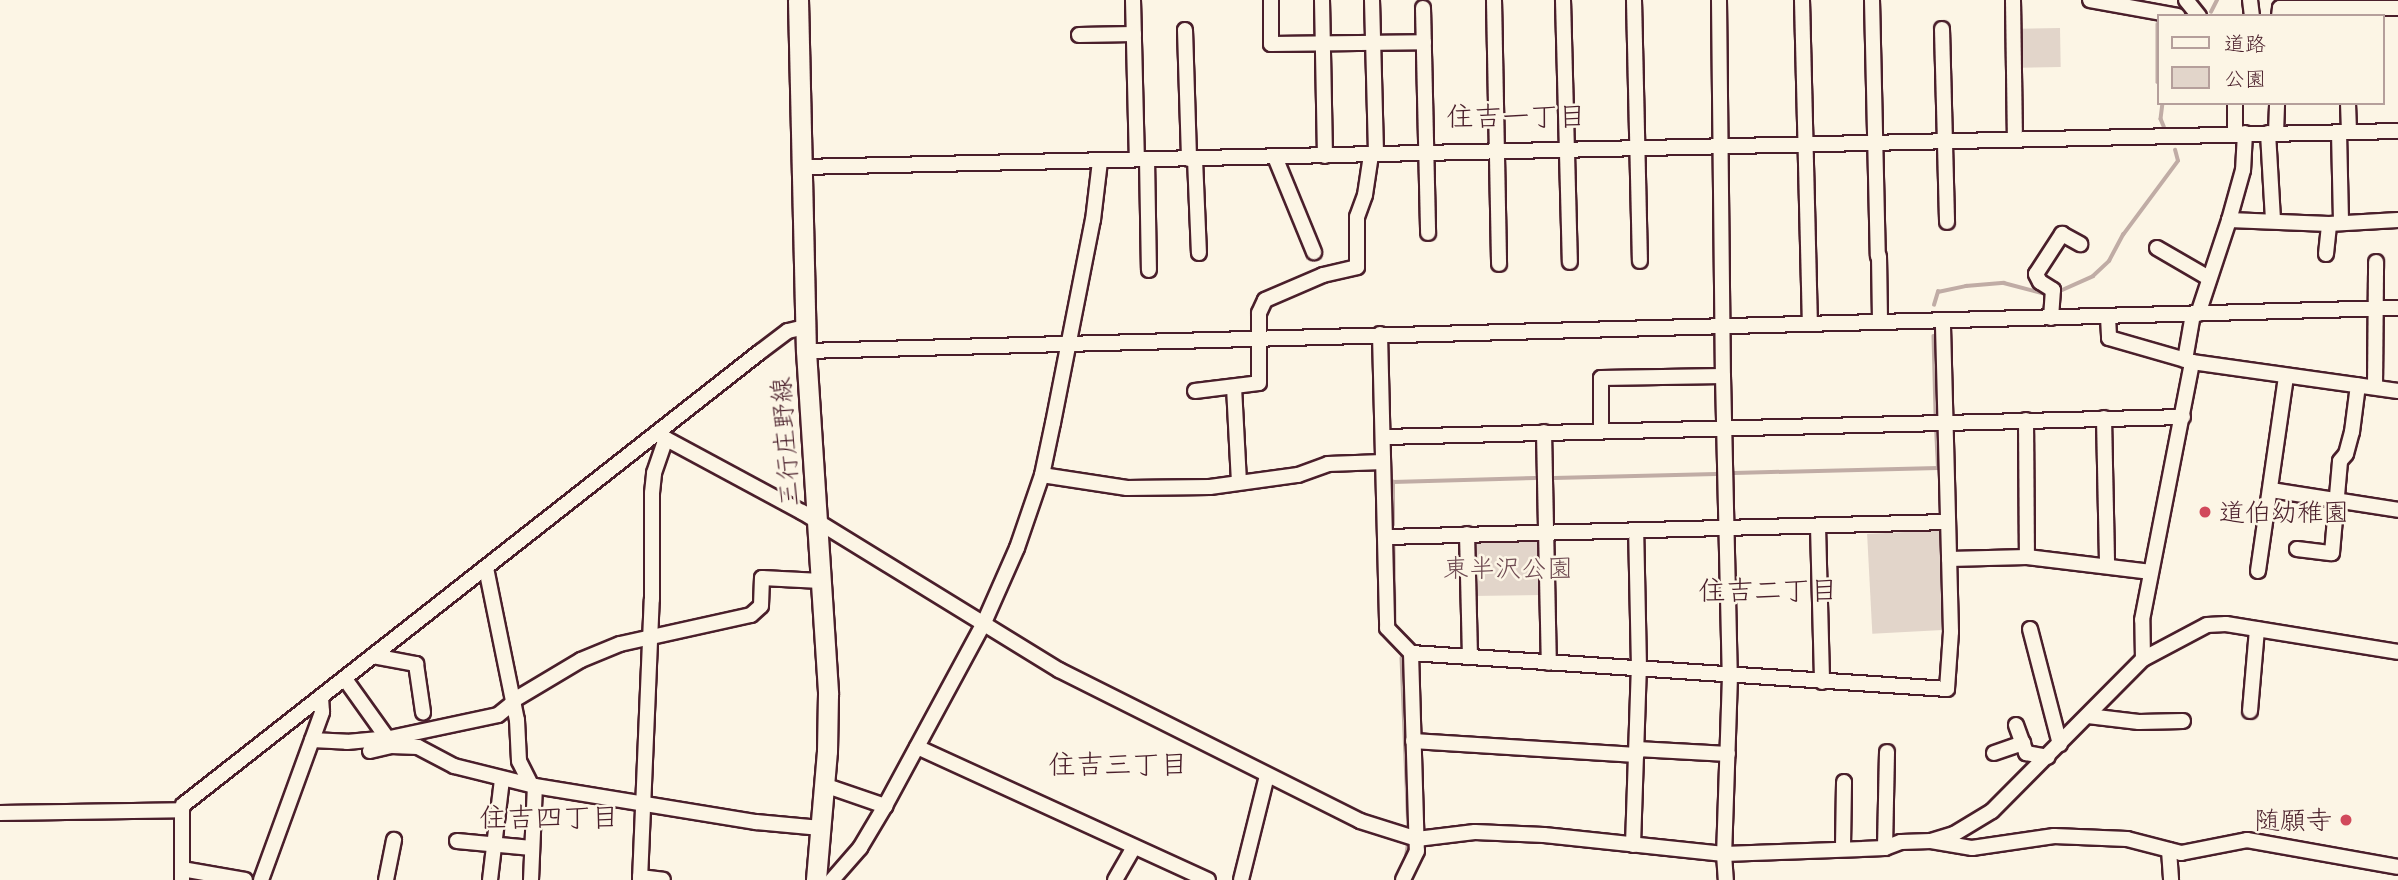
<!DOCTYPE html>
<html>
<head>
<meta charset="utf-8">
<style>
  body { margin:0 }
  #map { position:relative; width:2398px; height:880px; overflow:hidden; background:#fcf5e5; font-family:"Patrick Hand","Klee One",sans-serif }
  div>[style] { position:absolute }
  .green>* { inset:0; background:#e2d5ca; transform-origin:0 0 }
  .stream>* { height:3.5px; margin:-1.75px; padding:0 1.75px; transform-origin:1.75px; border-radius:1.75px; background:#c0aca5 }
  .roads { filter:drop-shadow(2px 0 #4a1f2b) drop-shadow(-2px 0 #4a1f2b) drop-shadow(0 2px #4a1f2b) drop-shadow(0 -2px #4a1f2b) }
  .minor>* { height:14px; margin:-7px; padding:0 7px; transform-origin:7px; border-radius:7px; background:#fcf5e5 }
  .major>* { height:19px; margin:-9.5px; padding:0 9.5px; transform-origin:9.5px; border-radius:9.5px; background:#fcf5e5 }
  .dots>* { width:19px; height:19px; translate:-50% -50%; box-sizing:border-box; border:4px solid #fcf5e5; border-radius:50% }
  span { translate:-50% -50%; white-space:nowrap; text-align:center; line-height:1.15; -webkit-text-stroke:5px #fcf5e5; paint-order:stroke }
  .street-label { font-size:26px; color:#4a1f2b }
  .poi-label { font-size:26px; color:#4a1f2b }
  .left { translate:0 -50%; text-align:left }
  .right { translate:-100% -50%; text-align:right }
  .park-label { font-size:26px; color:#704c53 }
  .neighbourhood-label { font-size:28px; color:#4a1f2b }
  .legend { position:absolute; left:2157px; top:14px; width:228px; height:91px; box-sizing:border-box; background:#fcf5e5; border:2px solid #b59f9b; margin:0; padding:9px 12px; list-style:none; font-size:21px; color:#4a1f2b }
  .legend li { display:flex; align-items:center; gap:14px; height:35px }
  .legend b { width:35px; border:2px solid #b59f9b }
</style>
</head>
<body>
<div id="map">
  <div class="green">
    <i style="left:2060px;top:28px;width:39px;height:43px;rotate:89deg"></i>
    <i style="left:1942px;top:530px;width:100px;height:75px;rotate:87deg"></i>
    <i style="clip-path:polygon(1537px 539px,1542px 543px,1543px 595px,1473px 596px,1472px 543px,1477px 540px)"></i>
  </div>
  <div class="stream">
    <i style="left:2211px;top:12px;width:13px;rotate:-63deg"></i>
    <i style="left:2158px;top:24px;width:58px;rotate:90deg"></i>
    <i style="left:2163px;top:103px;width:16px;rotate:97deg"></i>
    <i style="left:2161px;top:119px;width:8px;rotate:67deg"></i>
    <i style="left:2060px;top:291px;width:36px;rotate:-24deg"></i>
    <i style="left:2093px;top:276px;width:22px;rotate:-43deg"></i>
    <i style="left:2109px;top:261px;width:30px;rotate:-62deg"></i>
    <i style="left:2123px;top:235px;width:92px;rotate:-53.4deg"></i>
    <i style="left:2178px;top:161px;width:11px;rotate:-105deg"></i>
    <i style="left:1934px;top:305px;width:14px;rotate:-73deg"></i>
    <i style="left:1938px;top:292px;width:29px;rotate:-12deg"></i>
    <i style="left:1966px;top:286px;width:38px;rotate:-5deg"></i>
    <i style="left:2004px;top:283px;width:43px;rotate:14.7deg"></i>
    <i style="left:1934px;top:336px;width:79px;rotate:88.5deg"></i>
    <i style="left:1734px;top:473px;width:204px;rotate:-1.4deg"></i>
    <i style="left:1938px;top:468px;width:41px;rotate:-92.8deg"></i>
    <i style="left:1554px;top:478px;width:162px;rotate:-1.4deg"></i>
    <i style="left:1393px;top:525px;width:43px;rotate:-90deg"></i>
    <i style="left:1393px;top:482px;width:142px;rotate:-1.6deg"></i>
    <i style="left:1394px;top:547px;width:76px;rotate:89.2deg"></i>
    <i style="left:1402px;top:658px;width:173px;rotate:87.7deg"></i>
    <i style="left:1405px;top:863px;width:18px;rotate:-81deg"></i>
  </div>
  <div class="roads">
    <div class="minor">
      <i style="left:1133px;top:0;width:159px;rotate:88.6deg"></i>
      <i style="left:1271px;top:0;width:44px;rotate:90deg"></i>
      <i style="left:1271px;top:44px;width:153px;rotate:-0.7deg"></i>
      <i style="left:1322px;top:0;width:156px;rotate:88.9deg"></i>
      <i style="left:1372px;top:0;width:154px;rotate:88.5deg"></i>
      <i style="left:1494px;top:0;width:264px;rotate:88.9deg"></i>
      <i style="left:1563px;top:0;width:262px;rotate:88.5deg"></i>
      <i style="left:1634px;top:0;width:261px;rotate:88.7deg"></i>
      <i style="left:1719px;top:0;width:376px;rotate:89.4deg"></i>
      <i style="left:1723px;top:376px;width:300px;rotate:88.7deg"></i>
      <i style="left:1730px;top:676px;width:178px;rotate:91.9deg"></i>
      <i style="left:1724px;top:854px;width:26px;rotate:86deg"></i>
      <i style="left:1802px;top:0;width:324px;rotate:88.6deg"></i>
      <i style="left:1872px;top:0;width:256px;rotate:88.7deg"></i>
      <i style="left:2013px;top:0;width:140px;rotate:89.2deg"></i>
      <i style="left:2090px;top:0;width:89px;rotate:10.3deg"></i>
      <i style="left:2186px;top:0;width:21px;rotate:51deg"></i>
      <i style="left:2250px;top:0;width:16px;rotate:83deg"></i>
      <i style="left:1423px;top:8px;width:225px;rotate:88.7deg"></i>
      <i style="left:2279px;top:16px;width:8px;rotate:-83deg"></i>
      <i style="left:2280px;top:8px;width:118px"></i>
      <i style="left:1942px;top:29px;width:193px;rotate:88.5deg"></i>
      <i style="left:1185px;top:30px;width:129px;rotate:88.2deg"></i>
      <i style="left:1079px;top:35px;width:55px;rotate:-1deg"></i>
      <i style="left:2348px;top:103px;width:29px;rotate:88deg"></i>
      <i style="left:2339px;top:132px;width:90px;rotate:88.7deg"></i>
      <i style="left:2235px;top:133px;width:30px;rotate:-90deg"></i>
      <i style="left:2245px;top:133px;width:37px;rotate:93deg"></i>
      <i style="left:2243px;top:170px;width:52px;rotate:105.6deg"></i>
      <i style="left:2229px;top:220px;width:100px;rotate:2.3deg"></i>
      <i style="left:2329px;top:224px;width:69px;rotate:-3.3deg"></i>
      <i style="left:2268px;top:133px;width:88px;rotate:86.7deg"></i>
      <i style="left:2276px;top:134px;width:31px;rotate:-88deg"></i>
      <i style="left:1275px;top:157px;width:103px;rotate:67.7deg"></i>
      <i style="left:1147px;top:159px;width:111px;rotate:89deg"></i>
      <i style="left:1195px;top:159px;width:94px;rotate:87.6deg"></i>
      <i style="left:801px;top:167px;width:1597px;rotate:-1.29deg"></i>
      <i style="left:2157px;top:248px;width:58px;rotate:30.1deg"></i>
      <i style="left:2326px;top:254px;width:30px;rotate:-84deg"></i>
      <i style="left:1879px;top:256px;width:66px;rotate:89.1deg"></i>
      <i style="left:2198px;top:314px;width:99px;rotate:-71.7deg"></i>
      <i style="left:2108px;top:317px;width:21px;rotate:87deg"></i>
      <i style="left:2109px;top:338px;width:86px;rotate:16.1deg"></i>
      <i style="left:2192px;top:362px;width:208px;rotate:8deg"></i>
      <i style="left:2051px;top:318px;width:28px;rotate:-86deg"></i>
      <i style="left:2053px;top:290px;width:15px;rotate:-148deg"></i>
      <i style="left:2040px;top:282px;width:9px;rotate:-117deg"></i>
      <i style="left:2036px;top:274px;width:48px;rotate:-57deg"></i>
      <i style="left:2062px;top:234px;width:21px;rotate:29deg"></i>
      <i style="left:1380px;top:334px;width:294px;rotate:88.6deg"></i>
      <i style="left:1387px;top:628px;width:35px;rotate:46deg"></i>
      <i style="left:1411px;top:653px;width:198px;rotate:88.3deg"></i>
      <i style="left:1417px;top:851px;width:32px;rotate:116deg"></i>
      <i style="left:806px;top:351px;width:1593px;rotate:-1.55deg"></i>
      <i style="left:2185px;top:360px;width:47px;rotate:-80.1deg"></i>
      <i style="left:1234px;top:387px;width:95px;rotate:87deg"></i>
      <i style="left:2375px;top:387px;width:125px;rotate:-89.5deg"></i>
      <i style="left:1195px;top:391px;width:64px;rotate:-7.1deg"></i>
      <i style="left:1259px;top:383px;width:70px;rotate:-90deg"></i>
      <i style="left:1259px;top:313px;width:14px;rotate:-65deg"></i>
      <i style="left:1265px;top:300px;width:63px;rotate:-23.3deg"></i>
      <i style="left:1323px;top:275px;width:35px;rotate:-13deg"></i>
      <i style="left:1357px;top:267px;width:50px;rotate:-90deg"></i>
      <i style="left:1357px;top:217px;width:23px;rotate:-70deg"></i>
      <i style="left:1365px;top:195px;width:40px;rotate:-81.5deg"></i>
      <i style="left:2104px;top:418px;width:148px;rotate:88.8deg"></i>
      <i style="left:2026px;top:420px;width:137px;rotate:89.6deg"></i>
      <i style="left:1601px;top:431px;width:53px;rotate:-90deg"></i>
      <i style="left:1601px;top:378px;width:122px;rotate:-0.9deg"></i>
      <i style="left:1544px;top:432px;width:231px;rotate:88.8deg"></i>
      <i style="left:657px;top:434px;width:165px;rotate:28.3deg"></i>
      <i style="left:802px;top:512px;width:302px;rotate:31.6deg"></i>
      <i style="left:1059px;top:670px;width:337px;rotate:26.6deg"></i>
      <i style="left:1360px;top:821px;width:60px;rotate:17.5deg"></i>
      <i style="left:1417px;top:839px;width:58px;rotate:-6.9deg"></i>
      <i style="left:1475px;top:832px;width:69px;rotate:2.5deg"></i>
      <i style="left:1544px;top:835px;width:181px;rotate:6deg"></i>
      <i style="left:1724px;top:854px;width:161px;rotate:-2.1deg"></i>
      <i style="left:1885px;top:848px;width:17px;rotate:-21deg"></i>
      <i style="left:1901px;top:842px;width:30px;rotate:-2deg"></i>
      <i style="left:1931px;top:841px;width:24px;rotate:-17deg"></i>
      <i style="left:1954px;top:834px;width:44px;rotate:-31.2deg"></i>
      <i style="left:1992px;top:811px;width:214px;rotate:-45.2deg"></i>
      <i style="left:2143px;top:659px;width:72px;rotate:-28deg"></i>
      <i style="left:2207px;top:625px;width:19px;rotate:-3deg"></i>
      <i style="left:2226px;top:624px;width:174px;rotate:9.2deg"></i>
      <i style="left:1383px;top:437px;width:800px;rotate:-1.43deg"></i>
      <i style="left:1042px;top:475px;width:86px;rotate:8.7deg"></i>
      <i style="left:1127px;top:488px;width:83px;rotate:-0.7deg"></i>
      <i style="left:1210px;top:487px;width:89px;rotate:-7.8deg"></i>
      <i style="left:1298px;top:475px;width:32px;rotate:-20deg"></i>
      <i style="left:1328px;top:464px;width:55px;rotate:-2.1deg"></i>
      <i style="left:2271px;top:490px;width:129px;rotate:8.9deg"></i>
      <i style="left:1818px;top:526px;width:156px;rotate:88.5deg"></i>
      <i style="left:1467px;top:534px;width:123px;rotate:88.6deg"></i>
      <i style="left:1386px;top:537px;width:562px;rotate:-1.53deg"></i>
      <i style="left:2297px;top:549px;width:35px;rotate:7deg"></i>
      <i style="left:2332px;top:553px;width:92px;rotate:-85deg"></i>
      <i style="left:2340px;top:461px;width:9px;rotate:-49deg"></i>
      <i style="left:2346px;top:454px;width:23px;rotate:-75deg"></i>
      <i style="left:2352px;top:432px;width:47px;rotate:-82.7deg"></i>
      <i style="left:1949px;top:559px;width:78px;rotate:-1.5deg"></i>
      <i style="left:2027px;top:557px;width:125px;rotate:6.9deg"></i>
      <i style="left:486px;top:568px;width:155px;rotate:78.5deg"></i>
      <i style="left:517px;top:720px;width:41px;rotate:87.2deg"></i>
      <i style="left:519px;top:761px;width:27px;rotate:63deg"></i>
      <i style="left:2258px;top:571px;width:196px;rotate:-81.8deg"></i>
      <i style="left:2030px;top:629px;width:119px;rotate:75.4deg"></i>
      <i style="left:1411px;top:653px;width:537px;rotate:3.84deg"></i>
      <i style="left:1947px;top:689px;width:57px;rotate:-86deg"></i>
      <i style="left:1951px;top:632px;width:311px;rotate:-91.5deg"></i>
      <i style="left:373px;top:656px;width:44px;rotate:10.5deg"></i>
      <i style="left:416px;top:664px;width:49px;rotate:81.7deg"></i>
      <i style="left:2143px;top:659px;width:39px;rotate:-91deg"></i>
      <i style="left:2142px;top:620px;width:263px;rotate:-79deg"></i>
      <i style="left:345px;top:679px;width:77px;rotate:54.5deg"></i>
      <i style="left:514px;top:700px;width:78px;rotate:-30.8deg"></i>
      <i style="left:581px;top:660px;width:42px;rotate:-22.3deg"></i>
      <i style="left:620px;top:644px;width:134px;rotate:-12.5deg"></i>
      <i style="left:751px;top:615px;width:13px;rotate:-42deg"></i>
      <i style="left:761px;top:606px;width:28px;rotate:-88deg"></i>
      <i style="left:762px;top:578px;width:59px;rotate:2.9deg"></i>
      <i style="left:2250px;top:711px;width:82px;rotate:-85.1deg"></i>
      <i style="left:2088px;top:716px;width:51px;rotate:6.7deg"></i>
      <i style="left:2139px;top:722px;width:44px;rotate:-1.3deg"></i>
      <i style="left:2016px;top:725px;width:30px;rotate:70deg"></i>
      <i style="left:2026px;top:753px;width:22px;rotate:10deg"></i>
      <i style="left:312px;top:740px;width:35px;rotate:3deg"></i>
      <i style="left:347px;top:742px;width:43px;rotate:-5.3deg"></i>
      <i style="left:390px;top:738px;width:110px;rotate:-12deg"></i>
      <i style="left:498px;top:715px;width:21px;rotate:-39deg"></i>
      <i style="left:1413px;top:741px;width:224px;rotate:3.6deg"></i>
      <i style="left:917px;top:747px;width:320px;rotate:24.6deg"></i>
      <i style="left:1637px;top:749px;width:91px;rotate:3.1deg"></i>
      <i style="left:370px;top:751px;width:22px;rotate:-13deg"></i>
      <i style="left:391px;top:746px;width:27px;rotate:2deg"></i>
      <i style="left:418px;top:747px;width:41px;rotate:27.8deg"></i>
      <i style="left:454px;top:766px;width:83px;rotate:13.9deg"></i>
      <i style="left:535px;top:786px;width:224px;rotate:9.3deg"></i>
      <i style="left:756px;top:822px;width:65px;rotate:5.3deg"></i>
      <i style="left:1994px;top:753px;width:31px;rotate:-19deg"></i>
      <i style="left:824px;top:785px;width:65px;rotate:19deg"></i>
      <i style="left:182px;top:810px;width:70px;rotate:90deg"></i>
      <i style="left:0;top:813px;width:182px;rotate:-0.9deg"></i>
      <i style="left:182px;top:810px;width:5px;rotate:-79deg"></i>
      <i style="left:183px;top:805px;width:734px;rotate:-38.14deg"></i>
      <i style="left:760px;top:352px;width:35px;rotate:-37deg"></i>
      <i style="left:788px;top:331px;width:17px;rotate:-13deg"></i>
      <i style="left:457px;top:841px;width:75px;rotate:5.3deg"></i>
      <i style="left:1931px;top:841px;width:42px;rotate:9.7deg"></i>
      <i style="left:1972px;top:848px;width:83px;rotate:-8.3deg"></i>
      <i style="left:2054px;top:836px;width:73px;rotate:2.4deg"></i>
      <i style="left:2127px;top:839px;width:56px;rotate:14.5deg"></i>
      <i style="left:2181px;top:853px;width:67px;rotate:-11.1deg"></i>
      <i style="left:2247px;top:840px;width:153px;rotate:10.1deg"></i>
      <i style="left:1633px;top:845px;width:177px;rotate:-88.1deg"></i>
      <i style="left:1639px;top:668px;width:138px;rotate:-91.2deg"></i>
      <i style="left:1843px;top:847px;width:65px;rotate:-89.1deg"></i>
      <i style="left:1885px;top:848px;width:96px;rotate:-88.8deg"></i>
      <i style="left:2169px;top:850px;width:30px;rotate:86deg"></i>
      <i style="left:182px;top:869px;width:64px;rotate:9.9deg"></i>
      <i style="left:640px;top:877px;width:23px;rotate:7deg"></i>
      <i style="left:261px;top:880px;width:179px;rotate:-70deg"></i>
      <i style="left:322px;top:712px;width:15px;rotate:-94deg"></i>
      <i style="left:386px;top:880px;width:41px;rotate:-78.7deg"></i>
      <i style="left:490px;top:880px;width:102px;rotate:-83.2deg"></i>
      <i style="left:531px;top:880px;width:94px;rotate:-87.6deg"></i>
      <i style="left:640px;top:880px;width:281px;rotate:-87.6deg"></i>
      <i style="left:652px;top:599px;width:106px;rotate:-90deg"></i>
      <i style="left:652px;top:493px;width:20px;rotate:-84deg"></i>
      <i style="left:654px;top:473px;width:36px;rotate:-71deg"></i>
      <i style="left:832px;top:880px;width:43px;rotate:-48.8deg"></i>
      <i style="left:860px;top:848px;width:49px;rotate:-59.2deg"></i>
      <i style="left:885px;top:806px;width:206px;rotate:-61.6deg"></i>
      <i style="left:983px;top:625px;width:84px;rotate:-66.2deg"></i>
      <i style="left:1017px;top:548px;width:77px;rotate:-71.1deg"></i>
      <i style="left:1042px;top:475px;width:53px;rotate:-78.1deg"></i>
      <i style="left:1053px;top:423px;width:207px;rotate:-78.9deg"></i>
      <i style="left:1093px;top:220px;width:59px;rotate:-83.2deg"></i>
      <i style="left:1115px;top:880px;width:38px;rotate:-60deg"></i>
      <i style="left:1241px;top:880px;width:107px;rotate:-76deg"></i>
    </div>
    <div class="major">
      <i style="left:798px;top:0;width:351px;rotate:88.7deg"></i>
      <i style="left:806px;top:351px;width:344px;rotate:86.3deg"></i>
      <i style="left:828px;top:694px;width:57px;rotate:91deg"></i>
      <i style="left:827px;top:751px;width:129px;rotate:94.9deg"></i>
    </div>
  </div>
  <div class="dots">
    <i style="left:2205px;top:512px;background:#d1495b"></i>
    <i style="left:2346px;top:820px;background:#d1495b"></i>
  </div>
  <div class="street-label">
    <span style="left:785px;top:442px;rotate:-94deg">三行庄野線</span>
  </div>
  <div class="poi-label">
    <span class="left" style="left:2219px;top:512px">道伯幼稚園</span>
    <span class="right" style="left:2332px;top:820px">随願寺</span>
  </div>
  <div class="park-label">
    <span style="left:1508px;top:568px">東半沢公園</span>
  </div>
  <div class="neighbourhood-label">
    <span style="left:1516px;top:116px">住吉一丁目</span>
    <span style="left:1768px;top:590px">住吉二丁目</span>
    <span style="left:1118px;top:764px">住吉三丁目</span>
    <span style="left:549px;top:817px">住吉四丁目</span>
  </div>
  <ul class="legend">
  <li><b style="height:9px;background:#fcf5e5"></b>道路</li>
  <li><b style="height:19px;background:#e2d5ca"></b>公園</li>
  </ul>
</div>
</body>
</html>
